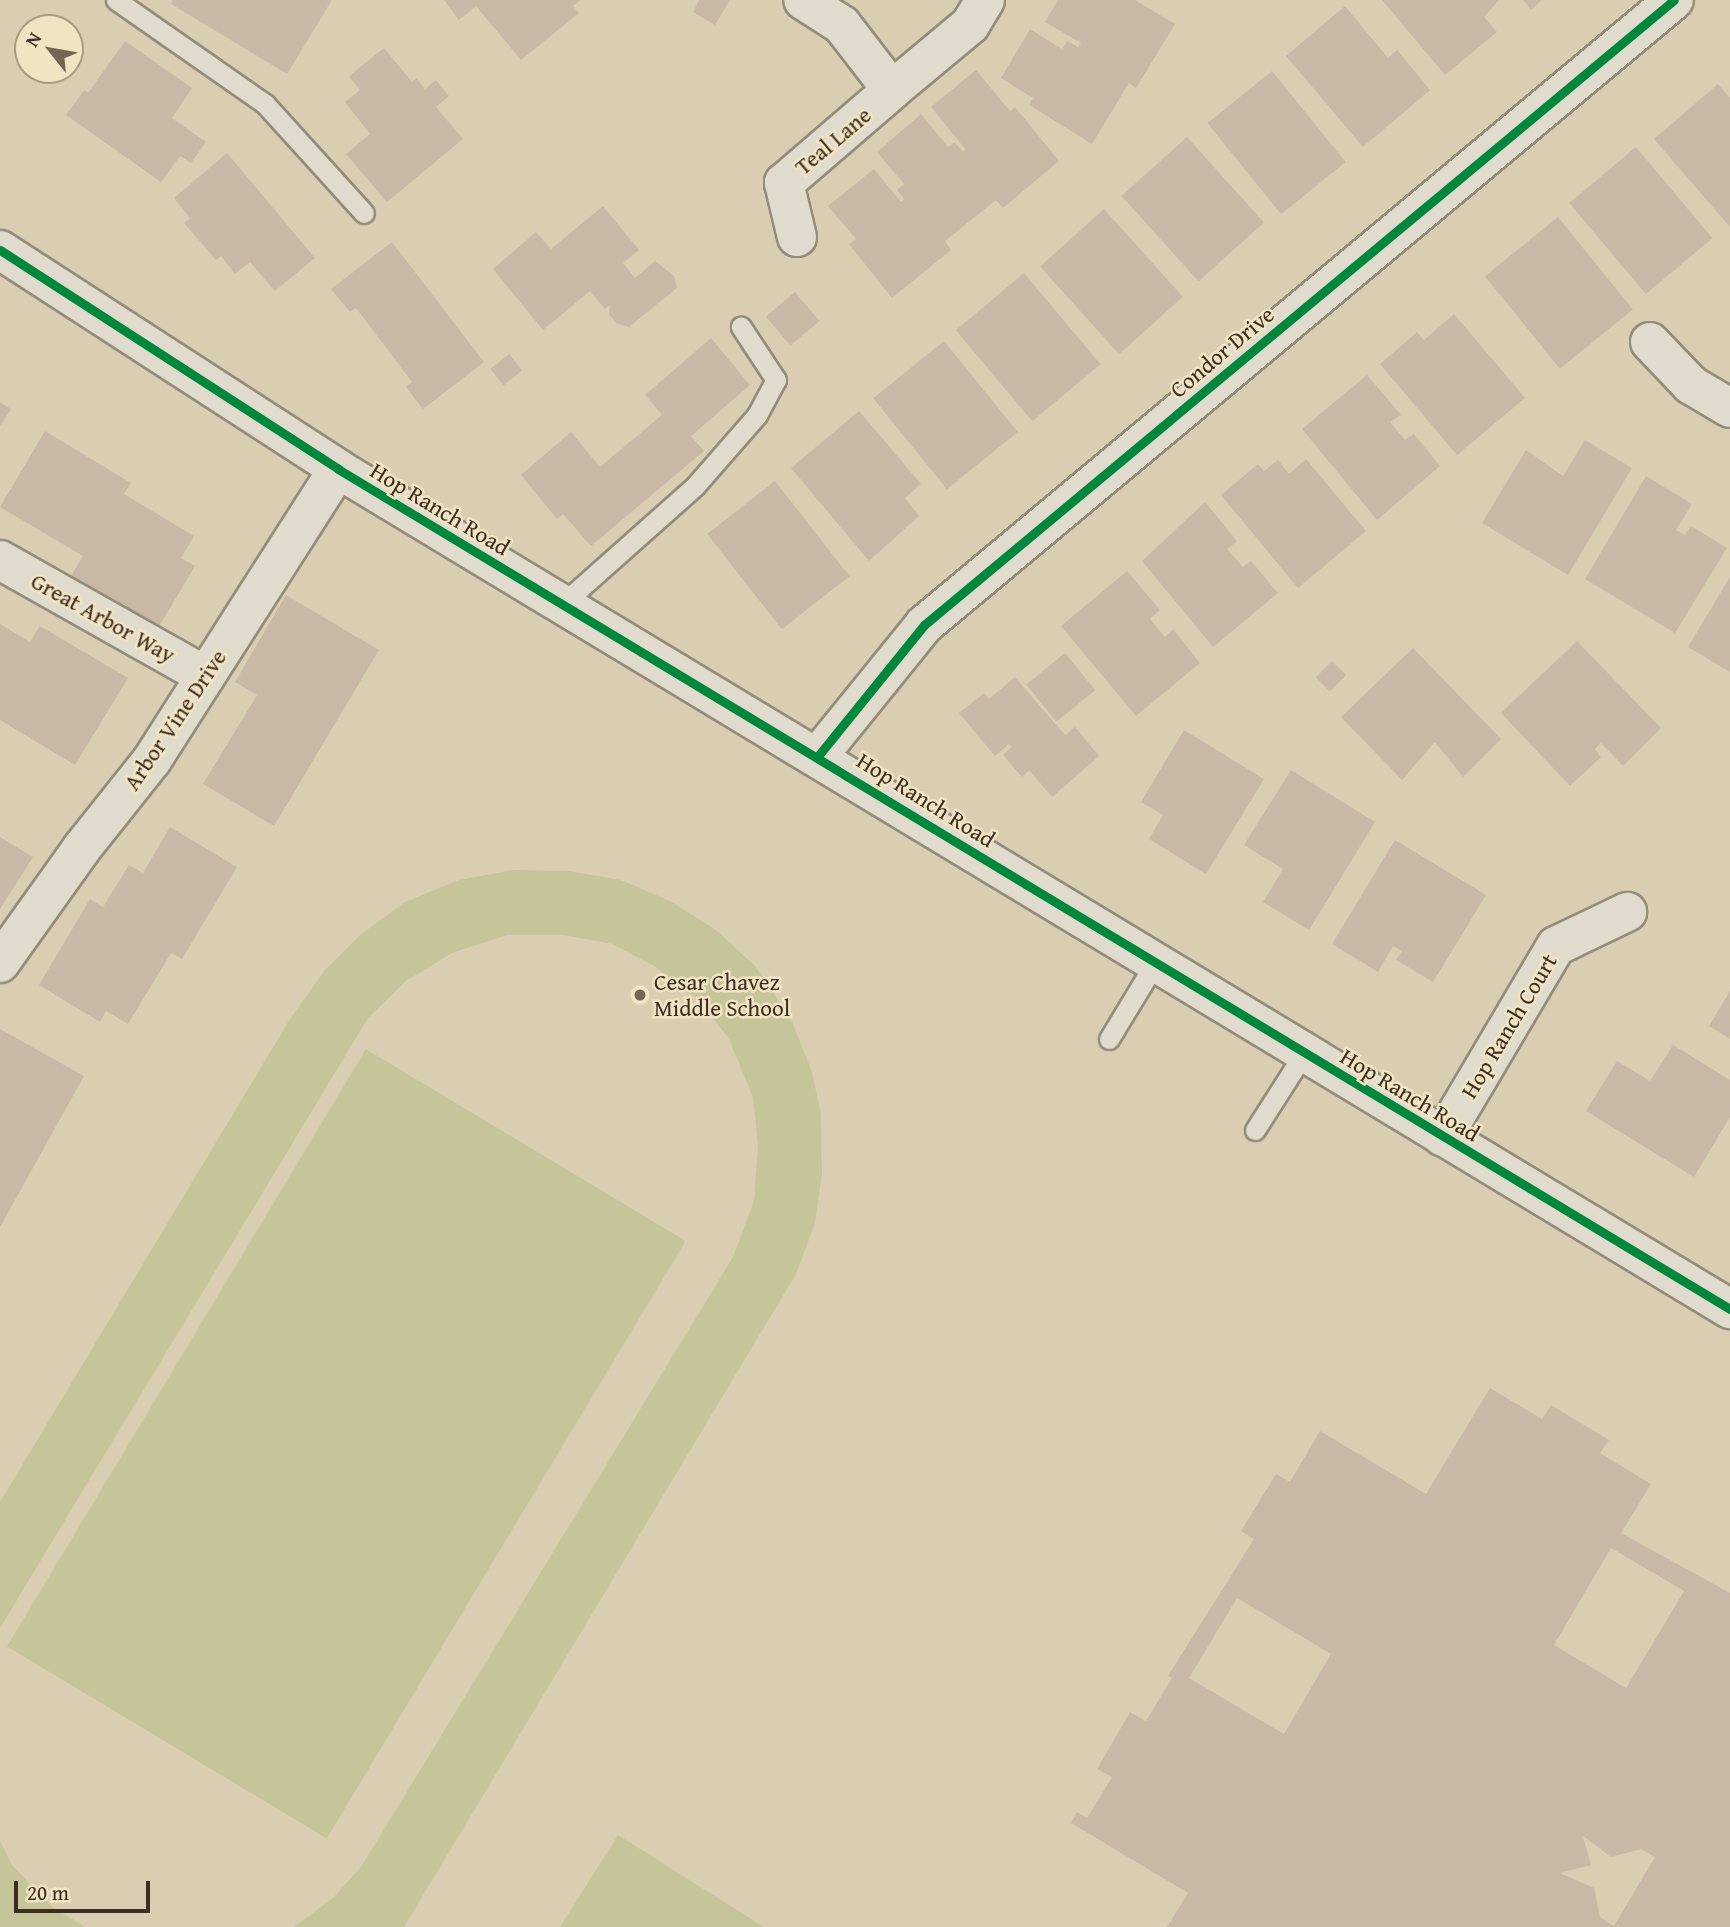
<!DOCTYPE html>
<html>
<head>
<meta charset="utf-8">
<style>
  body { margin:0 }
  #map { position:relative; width:1730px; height:1927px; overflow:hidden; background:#d9ceb2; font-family:"Gentium Book Plus",serif }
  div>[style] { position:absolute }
  .green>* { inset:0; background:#c6c599; transform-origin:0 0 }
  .building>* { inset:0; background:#c8b9a6; transform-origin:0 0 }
  .roads { filter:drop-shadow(2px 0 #948c7b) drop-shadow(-2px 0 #948c7b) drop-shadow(0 2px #948c7b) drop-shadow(0 -2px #948c7b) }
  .lane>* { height:19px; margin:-9.5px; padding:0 9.5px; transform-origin:9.5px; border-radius:9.5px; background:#e0dbcd }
  .street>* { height:38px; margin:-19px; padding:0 19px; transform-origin:19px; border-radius:19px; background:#e0dbcd }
  .cycleway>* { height:9px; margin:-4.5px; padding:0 4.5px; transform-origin:4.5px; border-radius:4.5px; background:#00873e }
  .dots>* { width:19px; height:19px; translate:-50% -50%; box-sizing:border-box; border:4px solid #f0e4c3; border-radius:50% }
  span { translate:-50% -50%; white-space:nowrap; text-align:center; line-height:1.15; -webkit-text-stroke:5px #f0e4c3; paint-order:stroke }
  .street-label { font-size:23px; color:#3c2e21 }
  .poi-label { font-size:23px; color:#3c2e21 }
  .left { translate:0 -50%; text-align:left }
  .north { position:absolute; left:14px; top:14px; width:70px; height:70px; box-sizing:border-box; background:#f0e4c3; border:2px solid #a89b82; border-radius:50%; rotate:301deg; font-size:19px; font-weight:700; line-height:28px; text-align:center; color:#3c2e21 }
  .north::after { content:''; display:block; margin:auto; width:24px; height:32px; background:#736654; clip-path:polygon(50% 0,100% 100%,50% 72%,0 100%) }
  .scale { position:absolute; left:14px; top:1881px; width:136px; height:32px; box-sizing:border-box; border:4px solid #3c2e21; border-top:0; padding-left:9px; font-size:21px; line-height:24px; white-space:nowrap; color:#3c2e21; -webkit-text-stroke:5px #f0e4c3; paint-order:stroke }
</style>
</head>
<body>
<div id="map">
  <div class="green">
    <i style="clip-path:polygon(512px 870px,568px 871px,621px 880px,670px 901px,716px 930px,755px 966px,791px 1019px,812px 1072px,821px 1114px,822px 1173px,815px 1223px,796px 1274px,404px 1927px,294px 1927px,333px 1898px,361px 1867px,733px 1257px,754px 1201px,758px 1146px,753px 1097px,729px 1039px,698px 998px,654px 966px,612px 944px,564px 935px,507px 935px,452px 953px,406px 981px,368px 1018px,0 1628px,0 1502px,290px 1019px,325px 970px,360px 935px,405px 902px,459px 880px)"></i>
    <i style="left:366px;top:1049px;width:373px;height:697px;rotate:31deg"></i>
    <i style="clip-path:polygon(618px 1835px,764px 1927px,560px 1927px)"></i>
    <i style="clip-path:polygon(0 1841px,12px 1865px,51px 1906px,85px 1927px,0 1927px)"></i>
  </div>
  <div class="building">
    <i style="clip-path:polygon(173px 0,332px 0,287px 74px,171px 4px)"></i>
    <i style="clip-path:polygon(444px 0,580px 0,573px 6px,579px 13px,521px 60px,476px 6px,459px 20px)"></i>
    <i style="clip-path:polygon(699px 0,730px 0,715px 25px,693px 12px)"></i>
    <i style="clip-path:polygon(1058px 0,1135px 0,1175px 24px,1136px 88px,1129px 83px,1092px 144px,1029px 105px,1033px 98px,1001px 78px,1030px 29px,1062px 49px,1067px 41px,1078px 47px,1081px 43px,1045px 22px)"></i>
    <i style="clip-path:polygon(1382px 0,1499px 0,1484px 17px,1497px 32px,1445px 75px)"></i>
    <i style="clip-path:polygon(1523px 0,1542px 0,1531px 10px)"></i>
    <i style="clip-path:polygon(1345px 6px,1388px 58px,1397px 50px,1430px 90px,1363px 147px,1286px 56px)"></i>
    <i style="clip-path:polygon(125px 41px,192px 88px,172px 118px,206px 142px,191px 163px,180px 156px,161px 182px,66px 115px,84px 90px,88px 93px)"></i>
    <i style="clip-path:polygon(384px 48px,412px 82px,416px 78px,425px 89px,436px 80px,449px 96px,436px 107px,463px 139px,387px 202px,346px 154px,370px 134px,345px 102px,360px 90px,349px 76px)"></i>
    <i style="clip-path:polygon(976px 70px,1010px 111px,1015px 107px,1059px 161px,1003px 208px,996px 200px,945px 241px,951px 250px,892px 298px,849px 244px,856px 239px,828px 206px,874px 169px,901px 202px,904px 199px,897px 190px,904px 184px,877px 152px,921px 114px,948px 147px,955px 142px,963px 152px,965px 149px,931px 107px)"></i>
    <i style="left:1272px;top:71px;width:117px;height:83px;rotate:51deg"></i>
    <i style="clip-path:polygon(1718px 84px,1730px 98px,1730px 227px,1654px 139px)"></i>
    <i style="left:1187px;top:137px;width:115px;height:88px;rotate:48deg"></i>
    <i style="left:1636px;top:147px;width:119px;height:87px;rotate:50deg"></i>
    <i style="clip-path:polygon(227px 153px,315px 258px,275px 291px,250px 262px,235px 274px,221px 256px,216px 260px,184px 223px,190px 218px,174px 198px)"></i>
    <i style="clip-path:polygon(603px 206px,639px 250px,623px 263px,635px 278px,655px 261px,674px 276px,677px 288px,629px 327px,616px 323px,609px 314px,610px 305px,605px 309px,590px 291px,543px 330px,493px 269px,536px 232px,551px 249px)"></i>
    <i style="left:1104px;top:209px;width:118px;height:86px;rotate:48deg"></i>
    <i style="left:1558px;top:217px;width:119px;height:94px;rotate:51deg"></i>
    <i style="clip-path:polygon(392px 242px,484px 362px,423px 409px,406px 387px,412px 382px,356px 308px,350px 312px,331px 289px)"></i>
    <i style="left:1024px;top:273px;width:119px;height:89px;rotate:50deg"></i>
    <i style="left:795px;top:292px;width:38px;height:38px;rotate:50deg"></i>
    <i style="clip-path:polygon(1454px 314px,1525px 398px,1457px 455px,1380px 364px,1417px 332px,1424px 340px)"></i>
    <i style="clip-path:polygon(711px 338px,750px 385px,691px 436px,704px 451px,591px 546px,563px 514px,557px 519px,521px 475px,571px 432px,600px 467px,662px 415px,645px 395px)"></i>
    <i style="left:944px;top:341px;width:117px;height:91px;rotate:51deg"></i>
    <i style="left:509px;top:354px;width:21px;height:24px;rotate:51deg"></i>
    <i style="clip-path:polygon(1367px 375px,1401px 415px,1390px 422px,1405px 440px,1414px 434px,1440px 466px,1377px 520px,1302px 429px)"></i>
    <i style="clip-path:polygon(0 402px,11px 409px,0 426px)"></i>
    <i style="clip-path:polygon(859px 411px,921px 484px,905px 498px,919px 516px,869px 561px,791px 468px)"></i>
    <i style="clip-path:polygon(45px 431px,131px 483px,124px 494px,194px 536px,181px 558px,195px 566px,158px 628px,71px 576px,83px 556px,0 507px)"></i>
    <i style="clip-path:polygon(1585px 440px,1632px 468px,1568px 575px,1482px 523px,1526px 450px,1563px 476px)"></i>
    <i style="clip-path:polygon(1306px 459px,1366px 531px,1298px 588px,1221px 495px,1258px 464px,1264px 471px,1278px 460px,1289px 474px)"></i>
    <i style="clip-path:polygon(1646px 476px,1692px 504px,1676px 530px,1685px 535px,1691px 526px,1727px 548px,1675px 633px,1585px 579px)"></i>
    <i style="left:775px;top:481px;width:121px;height:86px;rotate:52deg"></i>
    <i style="clip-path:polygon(1205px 502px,1237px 541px,1227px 549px,1243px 567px,1251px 561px,1278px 593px,1213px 647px,1142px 561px)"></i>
    <i style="clip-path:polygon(1127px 571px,1160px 610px,1150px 619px,1165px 637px,1173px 629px,1200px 663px,1136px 716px,1061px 626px)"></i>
    <i style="clip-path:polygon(1730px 577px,1730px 672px,1688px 647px)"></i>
    <i style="clip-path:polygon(286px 595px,379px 650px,274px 826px,203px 784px,257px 695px,235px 682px)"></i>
    <i style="clip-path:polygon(0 624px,30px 642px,40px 626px,128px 678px,75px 765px,0 720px)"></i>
    <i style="clip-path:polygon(1577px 641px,1661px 728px,1623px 766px,1601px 743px,1595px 749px,1601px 757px,1570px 786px,1501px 713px)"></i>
    <i style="clip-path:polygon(1413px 648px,1501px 739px,1463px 777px,1435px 742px,1402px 780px,1341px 717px)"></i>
    <i style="left:1065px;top:653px;width:48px;height:50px;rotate:51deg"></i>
    <i style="left:1332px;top:661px;width:20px;height:23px;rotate:45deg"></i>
    <i style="clip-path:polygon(1015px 677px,1065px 735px,1075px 727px,1099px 756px,1052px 797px,1029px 770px,1022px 777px,1003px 755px,1012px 747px,1009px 744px,995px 756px,959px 713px,984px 693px,989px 699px)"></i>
    <i style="clip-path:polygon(1184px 730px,1264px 779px,1206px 874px,1149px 839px,1163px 815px,1141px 802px)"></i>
    <i style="clip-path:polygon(1291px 770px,1375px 822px,1309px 930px,1263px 902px,1283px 869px,1244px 845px)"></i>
    <i style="clip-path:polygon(170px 827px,237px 867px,182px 959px,171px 953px,128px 1024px,106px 1011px,100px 1022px,39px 985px,90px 899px,103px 907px,129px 865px,143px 873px)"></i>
    <i style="clip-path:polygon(0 837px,33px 857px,0 909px)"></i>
    <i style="clip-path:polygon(1395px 840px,1486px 895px,1433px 982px,1396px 960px,1402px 951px,1393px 946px,1378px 972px,1332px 944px)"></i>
    <i style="clip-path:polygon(1730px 991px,1730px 1039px,1709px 1026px)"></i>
    <i style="clip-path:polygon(0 1029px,84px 1076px,0 1227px)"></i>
    <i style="clip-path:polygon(1673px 1045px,1730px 1080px,1730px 1117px,1694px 1177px,1586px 1111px,1617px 1061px,1650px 1081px)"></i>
    <i style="clip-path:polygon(evenodd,1490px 1388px,1542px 1419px,1551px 1405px,1609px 1440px,1600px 1453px,1651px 1484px,1621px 1533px,1730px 1593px,1730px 1927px,1167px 1927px,1188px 1893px,1071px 1823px,1077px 1812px,1087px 1818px,1112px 1777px,1097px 1769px,1130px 1712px,1146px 1721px,1172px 1678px,1168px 1676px,1254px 1539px,1241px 1531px,1276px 1474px,1290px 1482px,1320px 1431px,1426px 1494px,1490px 1388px,1611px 1548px,1684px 1591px,1626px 1688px,1554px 1645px,1611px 1548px,1490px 1388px,1237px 1598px,1331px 1654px,1284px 1734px,1189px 1678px,1237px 1598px,1490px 1388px,1583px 1836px,1611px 1857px,1641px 1849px,1655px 1857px,1614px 1926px,1600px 1917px,1594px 1888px,1560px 1873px,1591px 1865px,1583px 1836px)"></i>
  </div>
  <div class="roads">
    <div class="lane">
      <i style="left:116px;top:0;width:182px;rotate:34.9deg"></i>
      <i style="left:265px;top:104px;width:147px;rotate:47.8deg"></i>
      <i style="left:561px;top:605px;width:179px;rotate:-41.6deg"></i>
      <i style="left:695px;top:486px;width:94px;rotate:-48.9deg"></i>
      <i style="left:757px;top:415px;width:40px;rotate:-62deg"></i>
      <i style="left:776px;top:380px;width:64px;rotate:-123.4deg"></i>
      <i style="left:1109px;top:1039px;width:89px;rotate:-58.8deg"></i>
      <i style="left:1255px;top:1130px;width:91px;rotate:-57.5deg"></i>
    </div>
    <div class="street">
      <i style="left:892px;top:90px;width:102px;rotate:-39.8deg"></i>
      <i style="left:970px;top:25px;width:29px;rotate:-59deg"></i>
      <i style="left:797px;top:237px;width:56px;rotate:-103.5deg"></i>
      <i style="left:784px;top:183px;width:143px;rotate:-40.7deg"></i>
      <i style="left:892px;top:90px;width:82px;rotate:-127.6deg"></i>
      <i style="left:842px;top:25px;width:46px;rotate:-147.3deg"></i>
      <i style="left:0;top:250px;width:403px;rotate:32.9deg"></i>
      <i style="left:338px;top:469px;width:1626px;rotate:31.11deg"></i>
      <i style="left:1650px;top:342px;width:59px;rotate:46.4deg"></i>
      <i style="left:1691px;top:385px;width:45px;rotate:30.5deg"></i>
      <i style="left:0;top:560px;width:236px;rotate:29.4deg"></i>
      <i style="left:818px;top:756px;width:169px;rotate:-51deg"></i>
      <i style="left:924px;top:625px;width:976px;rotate:-39.81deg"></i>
      <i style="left:0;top:963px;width:141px;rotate:-54.5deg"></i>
      <i style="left:82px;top:848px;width:112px;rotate:-51.5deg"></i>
      <i style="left:152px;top:760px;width:345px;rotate:-57.4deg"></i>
      <i style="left:1443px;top:1137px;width:222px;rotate:-59.4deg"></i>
      <i style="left:1556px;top:946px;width:79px;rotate:-25.6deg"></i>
    </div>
  </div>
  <div class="cycleway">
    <i style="left:0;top:250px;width:403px;rotate:32.9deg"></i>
    <i style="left:338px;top:469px;width:1626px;rotate:31.11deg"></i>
    <i style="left:818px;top:756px;width:169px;rotate:-51deg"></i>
    <i style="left:924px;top:625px;width:976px;rotate:-39.81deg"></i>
  </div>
  <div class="dots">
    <i style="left:640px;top:995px;background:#736654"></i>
  </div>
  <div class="street-label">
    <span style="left:833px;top:141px;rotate:-40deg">Teal Lane</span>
    <span style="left:1222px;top:352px;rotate:-40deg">Condor Drive</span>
    <span style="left:440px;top:509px;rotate:31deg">Hop Ranch Road</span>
    <span style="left:103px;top:618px;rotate:29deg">Great Arbor Way</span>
    <span style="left:175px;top:720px;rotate:-56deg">Arbor Vine Drive</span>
    <span style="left:926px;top:800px;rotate:32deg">Hop Ranch Road</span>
    <span style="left:1509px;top:1026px;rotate:-59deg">Hop Ranch Court</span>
    <span style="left:1410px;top:1095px;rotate:31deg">Hop Ranch Road</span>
  </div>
  <div class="poi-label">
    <span class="left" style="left:654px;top:995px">Cesar Chavez<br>Middle School</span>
  </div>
  <div class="north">N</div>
  <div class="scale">20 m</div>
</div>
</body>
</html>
